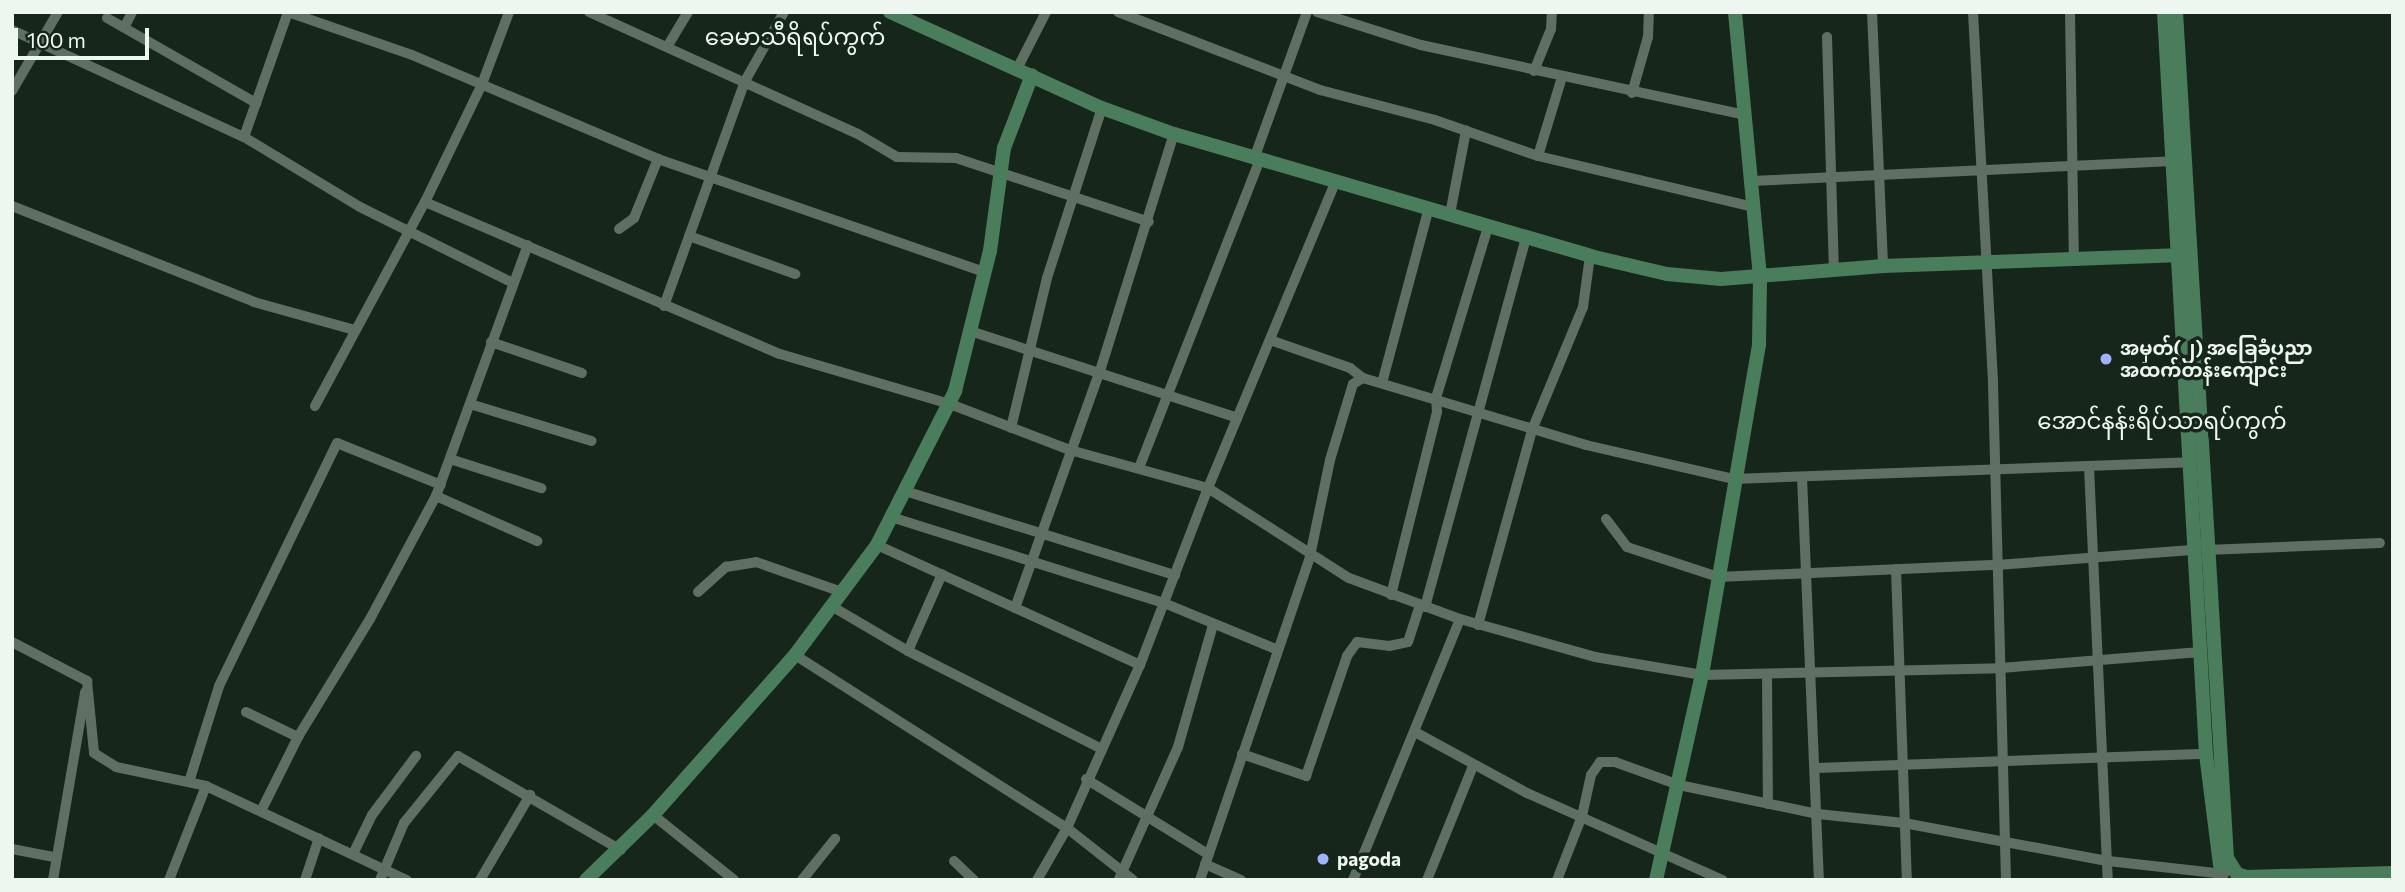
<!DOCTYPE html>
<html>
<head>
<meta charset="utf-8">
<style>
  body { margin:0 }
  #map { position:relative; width:2405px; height:892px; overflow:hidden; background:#17261b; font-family:Commissioner,"Noto Sans Myanmar",sans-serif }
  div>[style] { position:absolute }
  .street>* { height:10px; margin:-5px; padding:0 5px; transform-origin:5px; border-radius:5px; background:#5f7062 }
  .secondary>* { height:14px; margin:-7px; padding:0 7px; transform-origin:7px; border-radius:7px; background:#4a7d5b }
  .dots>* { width:19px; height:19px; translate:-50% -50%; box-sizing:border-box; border:4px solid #17261b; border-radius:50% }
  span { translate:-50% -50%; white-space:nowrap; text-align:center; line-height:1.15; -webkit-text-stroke:7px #17261b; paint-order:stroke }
  .poi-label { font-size:19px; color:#eef7ef; font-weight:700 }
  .left { translate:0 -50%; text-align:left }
  .quarter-label { font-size:23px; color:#eef7ef }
  .frame { position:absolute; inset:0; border:14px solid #eef7ef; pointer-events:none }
  .scale { position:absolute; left:14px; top:28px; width:135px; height:32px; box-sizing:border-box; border:4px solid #eef7ef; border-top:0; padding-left:9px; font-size:21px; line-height:24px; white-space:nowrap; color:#eef7ef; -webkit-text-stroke:5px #17261b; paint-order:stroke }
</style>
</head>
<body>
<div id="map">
  <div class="street">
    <i style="left:589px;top:12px;width:295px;rotate:24.4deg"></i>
    <i style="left:858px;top:134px;width:45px;rotate:30.5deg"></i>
    <i style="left:897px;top:157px;width:59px;rotate:1deg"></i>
    <i style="left:956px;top:158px;width:203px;rotate:18.3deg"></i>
    <i style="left:1118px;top:12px;width:217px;rotate:21.1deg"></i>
    <i style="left:1320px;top:90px;width:119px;rotate:14.6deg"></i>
    <i style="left:1435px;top:120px;width:109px;rotate:19.3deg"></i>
    <i style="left:1538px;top:156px;width:221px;rotate:13.3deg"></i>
    <i style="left:1317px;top:12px;width:109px;rotate:17.6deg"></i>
    <i style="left:1421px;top:45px;width:330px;rotate:12.2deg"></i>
    <i style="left:1872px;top:12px;width:254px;rotate:87.5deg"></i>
    <i style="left:1973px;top:12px;width:373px;rotate:86.9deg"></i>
    <i style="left:1993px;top:384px;width:496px;rotate:88.5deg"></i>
    <i style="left:2070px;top:12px;width:246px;rotate:89.1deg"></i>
    <i style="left:107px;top:18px;width:172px;rotate:29.7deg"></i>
    <i style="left:125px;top:26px;width:16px;rotate:-63deg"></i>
    <i style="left:12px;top:30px;width:255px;rotate:24.8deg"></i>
    <i style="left:244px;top:137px;width:135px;rotate:31.1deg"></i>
    <i style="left:360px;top:207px;width:171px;rotate:26.4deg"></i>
    <i style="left:1827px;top:37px;width:234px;rotate:88.3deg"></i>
    <i style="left:667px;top:47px;width:41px;rotate:-59deg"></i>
    <i style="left:1017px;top:69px;width:64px;rotate:-63deg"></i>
    <i style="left:1534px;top:71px;width:45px;rotate:-68deg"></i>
    <i style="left:1551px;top:29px;width:17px;rotate:-87deg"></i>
    <i style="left:12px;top:91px;width:91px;rotate:-59.8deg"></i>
    <i style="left:1632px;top:93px;width:58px;rotate:-74.1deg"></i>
    <i style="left:1648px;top:37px;width:25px;rotate:-88deg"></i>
    <i style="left:244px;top:137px;width:133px;rotate:-70.6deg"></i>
    <i style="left:288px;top:12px;width:131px;rotate:19.1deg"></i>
    <i style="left:412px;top:55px;width:267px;rotate:22.9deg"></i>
    <i style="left:658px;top:159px;width:346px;rotate:19.1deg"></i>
    <i style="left:1538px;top:156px;width:83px;rotate:-73.1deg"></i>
    <i style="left:1254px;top:159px;width:156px;rotate:-70.2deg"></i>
    <i style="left:1751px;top:181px;width:422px;rotate:-2.7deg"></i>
    <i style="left:425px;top:202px;width:386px;rotate:23.2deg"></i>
    <i style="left:780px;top:354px;width:177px;rotate:16.4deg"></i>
    <i style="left:950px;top:404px;width:129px;rotate:21deg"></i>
    <i style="left:1070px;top:450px;width:143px;rotate:15.4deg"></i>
    <i style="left:1208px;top:488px;width:167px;rotate:32.6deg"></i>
    <i style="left:1349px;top:578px;width:118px;rotate:20.3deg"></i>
    <i style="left:1460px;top:619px;width:140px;rotate:15.7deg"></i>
    <i style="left:1595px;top:657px;width:109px;rotate:9.5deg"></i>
    <i style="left:1702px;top:675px;width:299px;rotate:-1.3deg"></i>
    <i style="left:2001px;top:668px;width:200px;rotate:-4.6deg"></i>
    <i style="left:12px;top:206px;width:260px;rotate:21.6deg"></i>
    <i style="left:254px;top:302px;width:105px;rotate:15.5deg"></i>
    <i style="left:1450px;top:214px;width:85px;rotate:-79.1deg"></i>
    <i style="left:619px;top:229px;width:19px;rotate:-36deg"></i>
    <i style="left:634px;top:218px;width:64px;rotate:-67.9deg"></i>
    <i style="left:689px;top:236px;width:113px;rotate:19.7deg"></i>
    <i style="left:664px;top:306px;width:239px;rotate:-70.2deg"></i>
    <i style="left:745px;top:81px;width:79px;rotate:-60.5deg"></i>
    <i style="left:970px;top:331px;width:281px;rotate:18deg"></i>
    <i style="left:1270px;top:340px;width:85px;rotate:19.3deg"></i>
    <i style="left:1350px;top:368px;width:16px;rotate:38deg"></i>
    <i style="left:491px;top:342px;width:96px;rotate:18.8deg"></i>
    <i style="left:1382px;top:383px;width:181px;rotate:-75deg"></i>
    <i style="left:470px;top:404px;width:127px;rotate:16.9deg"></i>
    <i style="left:315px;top:406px;width:232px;rotate:-61.7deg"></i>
    <i style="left:425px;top:202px;width:131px;rotate:-64.2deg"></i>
    <i style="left:482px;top:84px;width:77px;rotate:-69.4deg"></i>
    <i style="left:1011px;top:428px;width:154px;rotate:-76.5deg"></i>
    <i style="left:1047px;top:278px;width:179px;rotate:-72.1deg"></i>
    <i style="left:450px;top:459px;width:96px;rotate:17.7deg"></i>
    <i style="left:2089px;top:467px;width:413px;rotate:87.4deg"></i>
    <i style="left:1139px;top:468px;width:331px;rotate:-68.6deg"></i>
    <i style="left:1802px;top:477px;width:403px;rotate:87.6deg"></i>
    <i style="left:905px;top:491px;width:283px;rotate:17.3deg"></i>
    <i style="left:436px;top:496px;width:111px;rotate:24deg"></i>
    <i style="left:891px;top:517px;width:286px;rotate:17.5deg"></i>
    <i style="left:1164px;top:603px;width:123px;rotate:22.4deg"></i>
    <i style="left:1606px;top:519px;width:35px;rotate:53deg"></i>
    <i style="left:1627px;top:547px;width:96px;rotate:18.2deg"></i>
    <i style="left:1718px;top:577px;width:279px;rotate:-2.5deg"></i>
    <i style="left:1997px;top:565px;width:198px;rotate:-4.4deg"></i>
    <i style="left:877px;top:545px;width:289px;rotate:24.5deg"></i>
    <i style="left:2206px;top:550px;width:174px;rotate:-2.3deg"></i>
    <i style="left:1896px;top:569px;width:311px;rotate:88deg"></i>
    <i style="left:698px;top:592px;width:38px;rotate:-42deg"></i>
    <i style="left:726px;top:567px;width:30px;rotate:-9deg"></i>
    <i style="left:756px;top:562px;width:91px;rotate:19.2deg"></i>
    <i style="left:1391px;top:595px;width:189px;rotate:-75.9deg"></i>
    <i style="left:1437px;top:412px;width:14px;rotate:-94deg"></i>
    <i style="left:1436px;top:398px;width:179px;rotate:-73.1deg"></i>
    <i style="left:833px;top:607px;width:87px;rotate:30.4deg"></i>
    <i style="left:908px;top:651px;width:217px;rotate:26.8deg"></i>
    <i style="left:1425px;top:607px;width:384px;rotate:-74.7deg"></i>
    <i style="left:1015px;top:608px;width:252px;rotate:-70.3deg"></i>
    <i style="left:1100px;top:371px;width:248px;rotate:-72.7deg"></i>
    <i style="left:1478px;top:625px;width:202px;rotate:-74.5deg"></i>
    <i style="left:1532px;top:430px;width:133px;rotate:-67.5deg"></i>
    <i style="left:1583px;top:307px;width:51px;rotate:-82.2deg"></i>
    <i style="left:12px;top:642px;width:85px;rotate:27.5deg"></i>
    <i style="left:908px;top:651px;width:84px;rotate:-66.2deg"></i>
    <i style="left:795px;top:655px;width:322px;rotate:32.5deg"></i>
    <i style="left:1067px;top:828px;width:84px;rotate:38.2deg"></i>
    <i style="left:1767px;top:674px;width:130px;rotate:89.6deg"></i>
    <i style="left:87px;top:681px;width:72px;rotate:84.4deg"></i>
    <i style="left:94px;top:753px;width:26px;rotate:32deg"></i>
    <i style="left:116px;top:767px;width:92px;rotate:11.9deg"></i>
    <i style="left:206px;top:786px;width:222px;rotate:25.1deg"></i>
    <i style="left:246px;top:712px;width:58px;rotate:25.7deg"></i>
    <i style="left:1415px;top:732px;width:128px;rotate:28.6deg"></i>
    <i style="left:1527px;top:793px;width:214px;rotate:24deg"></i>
    <i style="left:1242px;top:754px;width:68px;rotate:19deg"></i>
    <i style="left:1306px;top:776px;width:127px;rotate:-71.1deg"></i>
    <i style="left:1347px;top:656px;width:17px;rotate:-54deg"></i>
    <i style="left:1357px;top:642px;width:32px;rotate:7deg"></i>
    <i style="left:1389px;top:646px;width:19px;rotate:-12deg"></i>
    <i style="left:1408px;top:642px;width:39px;rotate:-72deg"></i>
    <i style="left:1817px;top:768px;width:389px;rotate:-2.1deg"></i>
    <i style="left:1086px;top:779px;width:143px;rotate:31.6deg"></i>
    <i style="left:189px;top:782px;width:101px;rotate:-72.6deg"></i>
    <i style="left:219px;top:686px;width:270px;rotate:-64.1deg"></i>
    <i style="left:337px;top:443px;width:112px;rotate:22deg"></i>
    <i style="left:262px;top:809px;width:80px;rotate:-63.4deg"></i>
    <i style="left:298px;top:737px;width:138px;rotate:-58.6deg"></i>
    <i style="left:370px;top:619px;width:140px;rotate:-61.8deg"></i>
    <i style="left:436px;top:496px;width:267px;rotate:-69.9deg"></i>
    <i style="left:653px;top:815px;width:104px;rotate:38.7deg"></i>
    <i style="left:12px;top:849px;width:43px;rotate:10.8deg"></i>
    <i style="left:353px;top:854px;width:43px;rotate:-64deg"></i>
    <i style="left:372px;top:815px;width:74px;rotate:-53.3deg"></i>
    <i style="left:954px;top:861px;width:28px;rotate:44deg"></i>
    <i style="left:1205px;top:864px;width:39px;rotate:24deg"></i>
    <i style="left:1119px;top:879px;width:145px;rotate:-65.9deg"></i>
    <i style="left:1178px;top:747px;width:127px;rotate:-74deg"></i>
    <i style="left:53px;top:880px;width:191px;rotate:-80.3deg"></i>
    <i style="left:169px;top:880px;width:101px;rotate:-68.5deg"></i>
    <i style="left:305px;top:880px;width:44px;rotate:-71.6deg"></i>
    <i style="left:380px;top:880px;width:62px;rotate:-67.2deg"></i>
    <i style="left:404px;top:823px;width:86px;rotate:-51.1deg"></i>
    <i style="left:458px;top:756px;width:188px;rotate:30deg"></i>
    <i style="left:480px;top:880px;width:99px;rotate:-59.5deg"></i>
    <i style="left:802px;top:880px;width:53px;rotate:-51.2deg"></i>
    <i style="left:1037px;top:880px;width:60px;rotate:-60deg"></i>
    <i style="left:1067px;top:828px;width:179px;rotate:-65.9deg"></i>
    <i style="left:1140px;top:665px;width:190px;rotate:-69deg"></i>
    <i style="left:1208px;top:488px;width:330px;rotate:-67.4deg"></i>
    <i style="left:1200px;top:880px;width:342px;rotate:-71.2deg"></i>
    <i style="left:1310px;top:556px;width:98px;rotate:-78.2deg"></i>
    <i style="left:1330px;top:460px;width:79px;rotate:-73.2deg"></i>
    <i style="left:1353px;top:384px;width:12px;rotate:-31deg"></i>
    <i style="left:1363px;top:378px;width:233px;rotate:16.7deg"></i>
    <i style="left:1586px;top:445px;width:151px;rotate:13deg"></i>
    <i style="left:1733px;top:479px;width:457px;rotate:-2.1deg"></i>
    <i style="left:1353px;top:880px;width:282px;rotate:-67.7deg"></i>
    <i style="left:1427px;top:880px;width:123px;rotate:-68deg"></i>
    <i style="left:1557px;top:880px;width:69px;rotate:-68.7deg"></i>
    <i style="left:1582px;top:816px;width:42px;rotate:-77.6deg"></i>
    <i style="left:1591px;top:775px;width:16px;rotate:-55deg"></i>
    <i style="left:1600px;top:762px;width:15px"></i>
    <i style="left:1615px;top:762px;width:68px;rotate:19.8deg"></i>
    <i style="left:1679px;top:785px;width:142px;rotate:11.8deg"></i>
    <i style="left:1818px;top:814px;width:86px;rotate:6deg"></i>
    <i style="left:1904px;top:823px;width:208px;rotate:10.6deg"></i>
    <i style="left:2108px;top:861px;width:117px;rotate:6.4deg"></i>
  </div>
  <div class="secondary">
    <i style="left:890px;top:12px;width:233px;rotate:24.4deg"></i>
    <i style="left:1102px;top:108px;width:77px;rotate:19.9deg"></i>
    <i style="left:1174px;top:134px;width:434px;rotate:16.3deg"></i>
    <i style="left:1590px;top:256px;width:79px;rotate:13.2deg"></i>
    <i style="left:1667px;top:274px;width:54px;rotate:5.3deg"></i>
    <i style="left:1721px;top:279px;width:163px;rotate:-4.6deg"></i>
    <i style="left:1883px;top:266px;width:307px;rotate:-2.1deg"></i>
    <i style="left:2164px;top:12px;width:743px;rotate:86.76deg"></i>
    <i style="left:2206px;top:754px;width:112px;rotate:82.8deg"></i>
    <i style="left:2176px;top:12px;width:848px;rotate:86.55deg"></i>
    <i style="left:2227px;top:858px;width:19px;rotate:58deg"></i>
    <i style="left:2237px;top:874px;width:9px;rotate:18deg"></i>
    <i style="left:2246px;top:877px;width:147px;rotate:-1.6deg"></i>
    <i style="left:586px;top:880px;width:93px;rotate:-44.1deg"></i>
    <i style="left:653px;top:815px;width:214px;rotate:-48.4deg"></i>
    <i style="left:795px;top:655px;width:137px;rotate:-53.3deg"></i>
    <i style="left:877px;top:545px;width:173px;rotate:-63.1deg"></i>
    <i style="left:955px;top:391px;width:144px;rotate:-76deg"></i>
    <i style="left:990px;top:251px;width:104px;rotate:-82.3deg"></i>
    <i style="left:1004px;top:148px;width:78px;rotate:-69deg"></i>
    <i style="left:1656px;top:880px;width:210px;rotate:-77.4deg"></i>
    <i style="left:1702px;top:675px;width:336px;rotate:-80.2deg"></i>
    <i style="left:1759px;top:344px;width:67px;rotate:-89.1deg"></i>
    <i style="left:1760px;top:277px;width:266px;rotate:-95.4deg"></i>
  </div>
  <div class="dots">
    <i style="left:2106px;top:359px;background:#9eb3fd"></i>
    <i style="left:1323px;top:859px;background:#9eb3fd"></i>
  </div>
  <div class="poi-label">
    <span class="left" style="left:2120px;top:359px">အမှတ်(၂) အခြေခံပညာ<br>အထက်တန်းကျောင်း</span>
    <span class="left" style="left:1337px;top:859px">pagoda</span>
  </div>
  <div class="quarter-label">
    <span style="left:795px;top:36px">ခေမာသီရိရပ်ကွက်</span>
    <span style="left:2162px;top:420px">အောင်နန်းရိပ်သာရပ်ကွက်</span>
  </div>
  <div class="frame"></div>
  <div class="scale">100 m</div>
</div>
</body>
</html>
